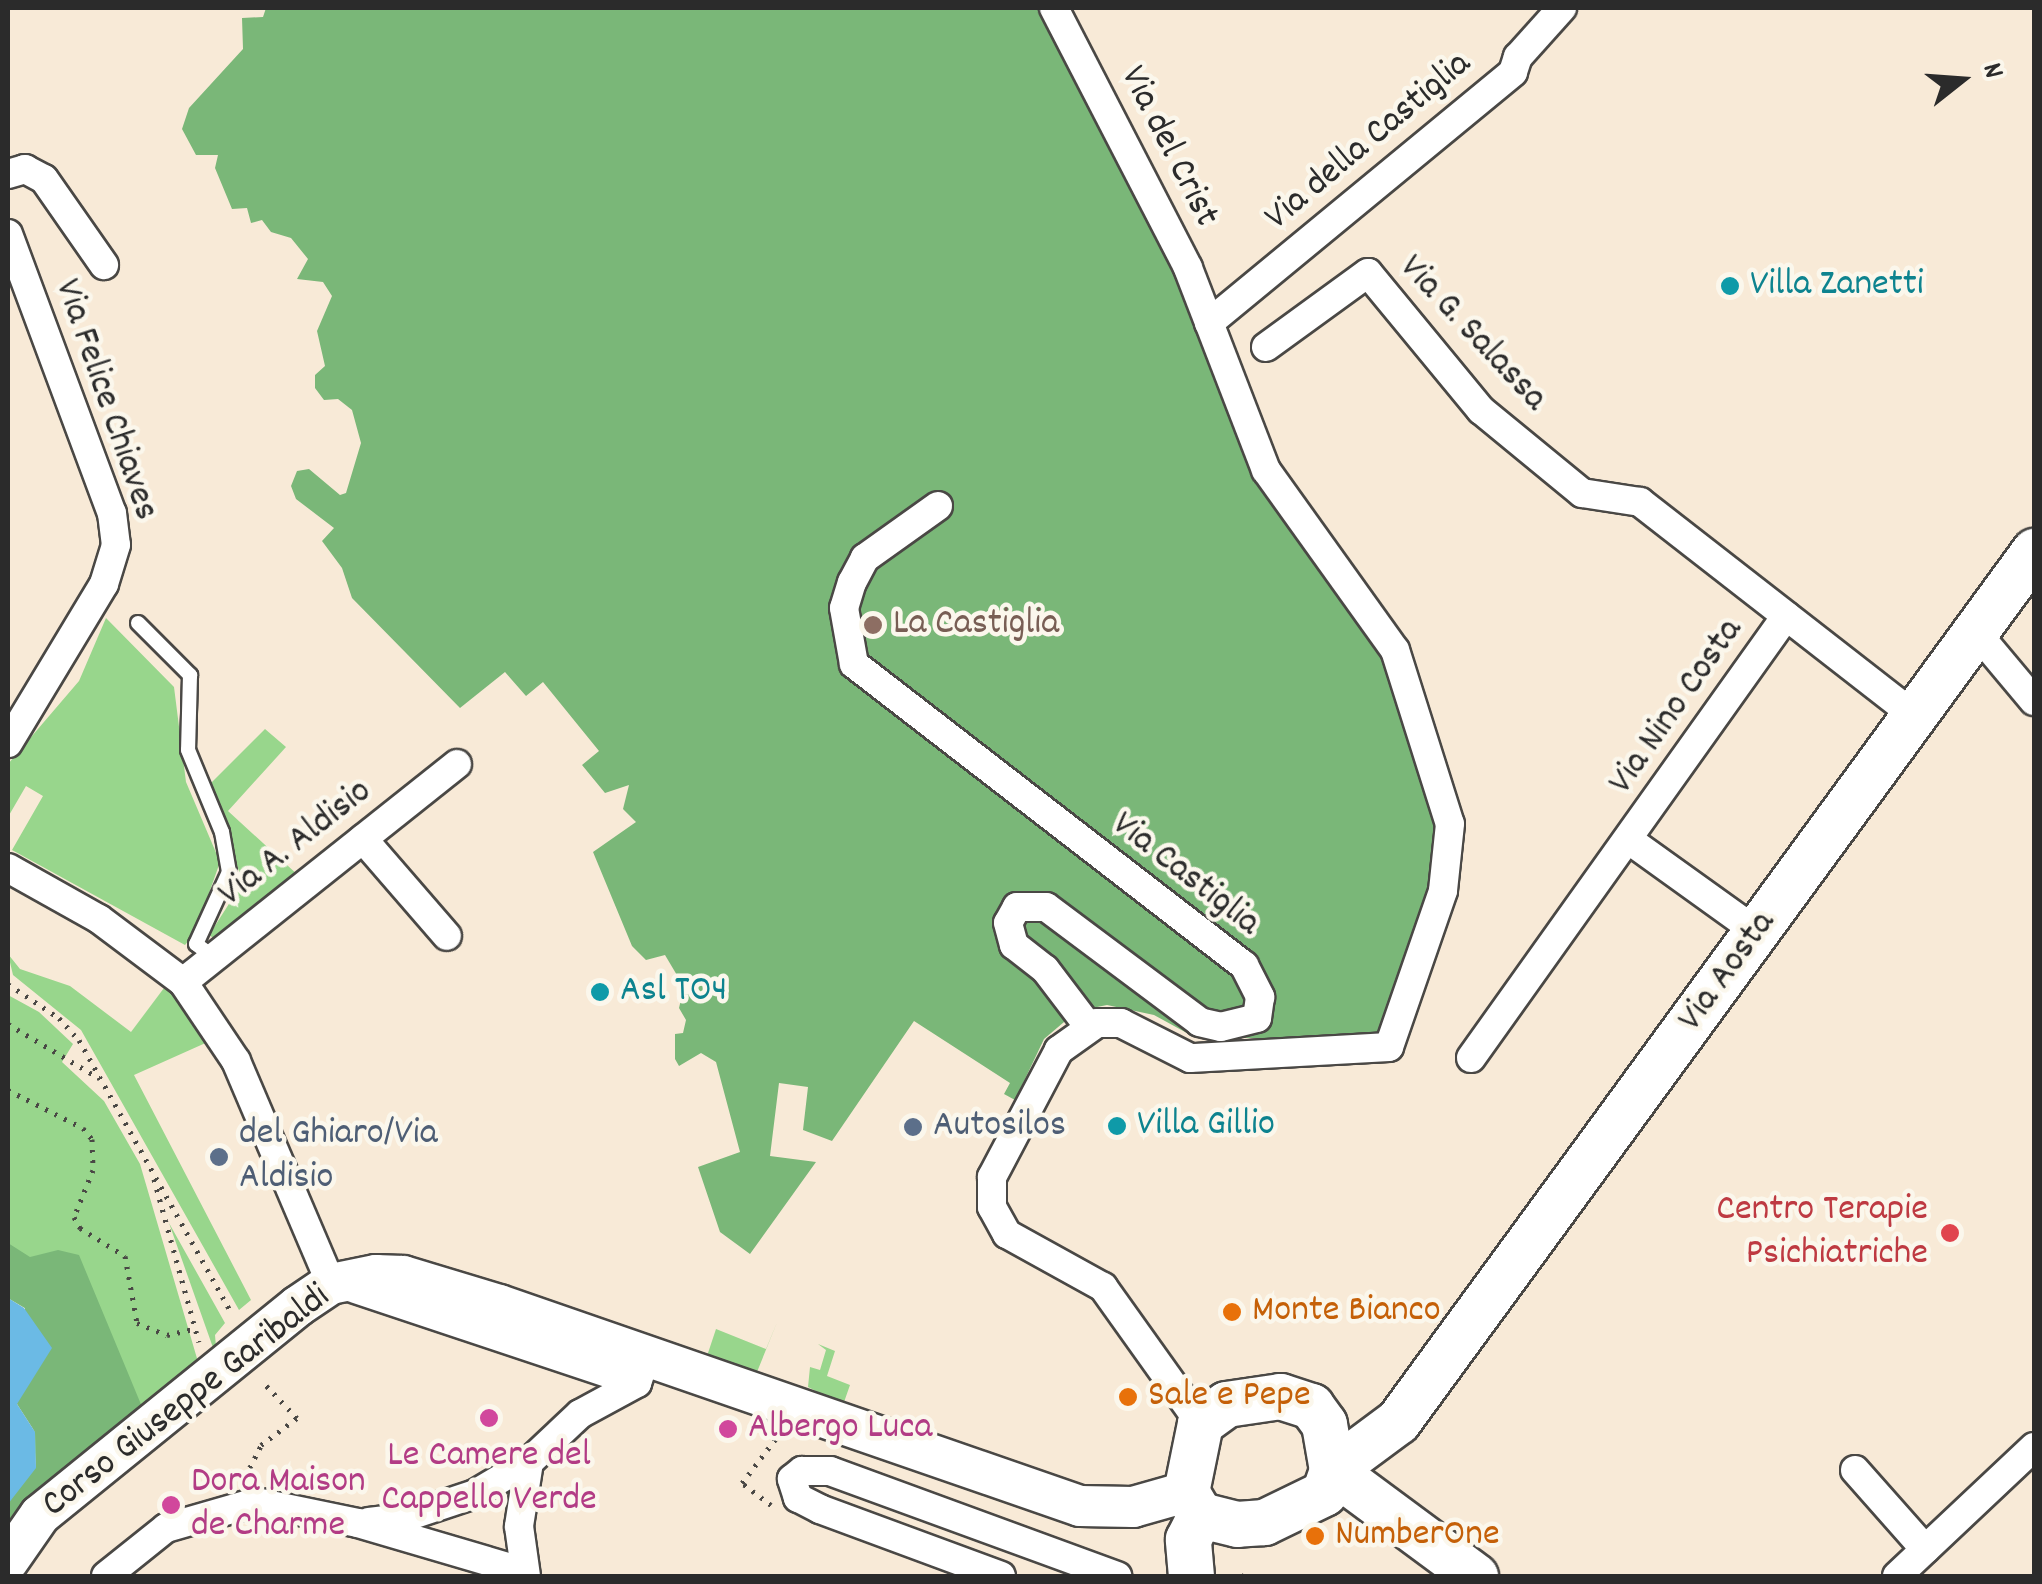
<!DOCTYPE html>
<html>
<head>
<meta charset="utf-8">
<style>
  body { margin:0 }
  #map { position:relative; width:2042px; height:1584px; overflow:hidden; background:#f8ead7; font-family:Dekko,sans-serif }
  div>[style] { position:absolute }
  .green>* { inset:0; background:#98d68c }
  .forest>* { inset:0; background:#7ab778 }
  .water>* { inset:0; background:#6bbae5 }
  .path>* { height:5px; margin-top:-2.5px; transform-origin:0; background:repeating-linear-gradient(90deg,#4a4845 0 2.5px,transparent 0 10.5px) }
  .roads { filter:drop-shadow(2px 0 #4a4845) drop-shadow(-2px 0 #4a4845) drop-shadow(0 2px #4a4845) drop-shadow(0 -2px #4a4845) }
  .lane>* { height:14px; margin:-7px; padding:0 7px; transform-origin:7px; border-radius:7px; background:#fff }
  .street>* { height:28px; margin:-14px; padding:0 14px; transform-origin:14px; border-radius:14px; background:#fff }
  .secondary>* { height:40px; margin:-20px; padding:0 20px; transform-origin:20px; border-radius:20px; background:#fff }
  .primary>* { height:45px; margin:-22.5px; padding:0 22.5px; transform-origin:22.5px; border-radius:22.5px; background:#fff }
  .dots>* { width:28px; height:28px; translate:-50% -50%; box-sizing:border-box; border:5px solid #fbf7ec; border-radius:50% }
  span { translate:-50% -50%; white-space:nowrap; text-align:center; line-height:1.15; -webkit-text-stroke:9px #fbf7ec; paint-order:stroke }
  .street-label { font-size:38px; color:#2b2b2b }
  .culture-label { font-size:38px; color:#0d838f }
  .left { translate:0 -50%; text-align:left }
  .education-label { font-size:38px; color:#785e54 }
  .service-label { font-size:38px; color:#4e5e75 }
  .health-label { font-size:38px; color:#be3a42 }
  .right { translate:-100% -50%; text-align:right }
  .food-label { font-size:38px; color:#c56008 }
  .hotel-label { font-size:38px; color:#b23c85 }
  .frame { position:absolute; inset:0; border:10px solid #2b2b2b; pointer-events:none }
  .north { position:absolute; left:1912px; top:30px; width:100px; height:100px; -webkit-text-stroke:8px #fbf7ec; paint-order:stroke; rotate:73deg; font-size:28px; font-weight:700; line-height:40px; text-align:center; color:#2b2b2b }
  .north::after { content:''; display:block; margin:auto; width:35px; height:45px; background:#2b2b2b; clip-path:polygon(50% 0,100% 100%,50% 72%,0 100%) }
</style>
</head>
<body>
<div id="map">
  <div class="green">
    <i style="clip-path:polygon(106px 618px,174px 687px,186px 782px,220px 862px,195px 933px,185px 945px,12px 850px,43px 796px,26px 786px,8px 817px,8px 764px,79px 681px)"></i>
    <i style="clip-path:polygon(265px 729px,286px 747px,228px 811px,299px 876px,218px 941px,209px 935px,243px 882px,208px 786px)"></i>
    <i style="clip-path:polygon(8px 954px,20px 969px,70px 986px,131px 1032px,167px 984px,210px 1041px,134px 1075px,251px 1300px,239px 1310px,81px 1030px,13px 975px)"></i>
    <i style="clip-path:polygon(8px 995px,39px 1012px,73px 1044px,62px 1062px,104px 1101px,140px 1164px,201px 1372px,39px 1487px,8px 1527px,10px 1498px,36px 1467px,25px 1308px,8px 1298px)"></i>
    <i style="clip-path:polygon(169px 1223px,225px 1323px,215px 1335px,217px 1359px)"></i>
    <i style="clip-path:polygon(778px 1320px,757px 1372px,745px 1375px,706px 1359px,716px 1329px,766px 1349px)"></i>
    <i style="clip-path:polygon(818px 1344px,835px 1351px,827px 1376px,850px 1385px,843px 1405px,808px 1387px,810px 1367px,820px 1370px,826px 1350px)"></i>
  </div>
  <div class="forest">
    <i style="clip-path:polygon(266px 8px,1049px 8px,1184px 270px,1262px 474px,1389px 652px,1437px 823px,1433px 888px,1378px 1038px,1196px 1038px,1154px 1015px,1107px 1005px,1077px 1011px,1044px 1039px,1015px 1100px,1004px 1094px,1010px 1083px,914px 1021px,832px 1141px,803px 1130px,808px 1087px,779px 1083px,770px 1156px,816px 1162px,750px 1254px,720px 1232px,698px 1167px,740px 1152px,716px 1062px,701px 1053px,679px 1066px,675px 1059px,675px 1034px,683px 1033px,686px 1020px,679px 1008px,684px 987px,665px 955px,646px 960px,632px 946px,593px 852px,636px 822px,623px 809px,629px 785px,605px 793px,582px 765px,599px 751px,543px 682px,526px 696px,505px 672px,460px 708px,352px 598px,342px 568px,322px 541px,334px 528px,296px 499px,291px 486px,297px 471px,309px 469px,340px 495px,346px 493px,361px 443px,352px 410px,338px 399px,324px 400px,315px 388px,315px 375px,325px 366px,317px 331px,332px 296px,323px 282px,297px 279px,308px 259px,291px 238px,271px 232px,262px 220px,251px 223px,247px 208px,232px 209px,215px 168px,218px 155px,196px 155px,182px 129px,189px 108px,243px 49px,242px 18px,263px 17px)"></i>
    <i style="clip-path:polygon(8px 1243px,30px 1257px,58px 1250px,79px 1255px,145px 1414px,39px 1487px,8px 1527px,10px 1498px,36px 1467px,35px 1432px,17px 1404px,25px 1308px,8px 1298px)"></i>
  </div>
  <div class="water">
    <i style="clip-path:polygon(8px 1298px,24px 1308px,52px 1348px,17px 1404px,35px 1432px,36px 1468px,8px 1504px)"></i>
  </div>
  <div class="path">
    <i style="left:8px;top:984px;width:61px;rotate:33.7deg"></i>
    <i style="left:59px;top:1018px;width:30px;rotate:48deg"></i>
    <i style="left:79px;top:1040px;width:312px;rotate:60.8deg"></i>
    <i style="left:8px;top:1024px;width:106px;rotate:30.7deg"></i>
    <i style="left:8px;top:1090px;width:84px;rotate:26.9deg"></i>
    <i style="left:83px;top:1128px;width:14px;rotate:51deg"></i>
    <i style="left:92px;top:1139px;width:31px;rotate:88deg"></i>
    <i style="left:93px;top:1170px;width:51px;rotate:112deg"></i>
    <i style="left:74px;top:1217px;width:13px;rotate:61deg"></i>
    <i style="left:80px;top:1228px;width:53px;rotate:31.9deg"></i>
    <i style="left:125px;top:1256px;width:68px;rotate:79.8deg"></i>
    <i style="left:137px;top:1323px;width:32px;rotate:22deg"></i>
    <i style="left:167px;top:1335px;width:28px;rotate:-13deg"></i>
    <i style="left:154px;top:1179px;width:169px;rotate:74.6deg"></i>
    <i style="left:245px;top:1477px;width:36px;rotate:-63deg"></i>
    <i style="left:261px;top:1445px;width:45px;rotate:-36.9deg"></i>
    <i style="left:297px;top:1418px;width:52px;rotate:-133.5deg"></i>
    <i style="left:771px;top:1505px;width:36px;rotate:-143deg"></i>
    <i style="left:742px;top:1483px;width:58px;rotate:-52.7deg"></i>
    <i style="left:1241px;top:1575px;width:2px;rotate:27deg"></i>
  </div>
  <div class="roads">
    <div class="lane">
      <i style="left:138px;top:623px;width:74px;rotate:45deg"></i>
      <i style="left:190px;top:675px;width:75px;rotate:91.5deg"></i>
      <i style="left:188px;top:750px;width:89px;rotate:67.5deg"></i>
      <i style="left:222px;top:832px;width:41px;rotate:80.1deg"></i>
      <i style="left:229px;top:872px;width:79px;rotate:114.6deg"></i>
      <i style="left:196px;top:944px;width:21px;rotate:37deg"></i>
    </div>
    <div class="street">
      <i style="left:1054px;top:8px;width:292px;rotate:62.7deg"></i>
      <i style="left:1188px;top:268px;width:217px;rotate:68.9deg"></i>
      <i style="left:1266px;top:470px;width:221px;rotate:54.4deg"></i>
      <i style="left:1395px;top:650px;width:182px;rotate:72.5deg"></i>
      <i style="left:1450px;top:824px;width:67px;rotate:96deg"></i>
      <i style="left:1443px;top:891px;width:165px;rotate:109.1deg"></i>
      <i style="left:1389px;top:1047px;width:199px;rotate:176.8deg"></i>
      <i style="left:1190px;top:1058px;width:77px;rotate:-153.1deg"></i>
      <i style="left:1121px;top:1023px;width:24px;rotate:180deg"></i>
      <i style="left:1097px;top:1023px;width:47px;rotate:144.6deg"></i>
      <i style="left:1059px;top:1050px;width:144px;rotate:117.8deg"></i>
      <i style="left:992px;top:1177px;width:30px;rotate:90deg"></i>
      <i style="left:992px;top:1207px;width:31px;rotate:61deg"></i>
      <i style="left:1007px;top:1234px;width:110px;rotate:28.9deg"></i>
      <i style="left:1103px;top:1287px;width:167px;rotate:54.5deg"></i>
      <i style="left:8px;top:174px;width:18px;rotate:-16deg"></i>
      <i style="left:25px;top:169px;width:21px;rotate:28deg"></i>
      <i style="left:44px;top:179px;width:105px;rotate:55.1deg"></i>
      <i style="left:8px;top:234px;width:298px;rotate:69.6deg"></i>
      <i style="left:112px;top:513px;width:32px;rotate:83deg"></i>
      <i style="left:116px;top:545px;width:41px;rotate:107.1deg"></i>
      <i style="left:104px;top:584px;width:186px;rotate:121.1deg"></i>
      <i style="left:1209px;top:323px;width:394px;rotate:-39.5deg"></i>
      <i style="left:1513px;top:72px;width:16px;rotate:-72deg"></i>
      <i style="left:1518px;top:57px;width:66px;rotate:-48.1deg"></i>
      <i style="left:1266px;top:347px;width:126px;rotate:-36deg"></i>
      <i style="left:1368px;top:273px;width:178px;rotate:50.5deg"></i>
      <i style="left:1481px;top:410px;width:131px;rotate:39.4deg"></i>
      <i style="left:1582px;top:493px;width:59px;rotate:8.8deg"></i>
      <i style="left:1640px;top:502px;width:348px;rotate:37.9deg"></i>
      <i style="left:938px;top:506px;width:90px;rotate:144.5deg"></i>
      <i style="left:865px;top:558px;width:27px;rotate:118deg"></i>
      <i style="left:852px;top:582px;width:27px;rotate:107deg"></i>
      <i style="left:844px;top:608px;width:57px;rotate:79.9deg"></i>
      <i style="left:854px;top:664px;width:493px;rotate:37.7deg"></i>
      <i style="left:1244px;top:965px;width:36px;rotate:63deg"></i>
      <i style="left:1260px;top:997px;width:21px;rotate:98deg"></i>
      <i style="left:1257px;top:1018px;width:37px;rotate:166deg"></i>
      <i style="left:1221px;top:1027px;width:22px;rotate:-167deg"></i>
      <i style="left:1200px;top:1022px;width:192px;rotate:-143.2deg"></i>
      <i style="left:1046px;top:907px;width:29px;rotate:180deg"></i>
      <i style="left:1017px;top:907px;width:18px;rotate:119deg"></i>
      <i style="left:1008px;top:923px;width:23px;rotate:75deg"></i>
      <i style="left:1014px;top:945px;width:39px;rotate:38deg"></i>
      <i style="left:1045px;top:969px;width:73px;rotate:52.8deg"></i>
      <i style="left:1976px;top:632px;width:90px;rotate:50deg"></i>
      <i style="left:363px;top:839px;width:128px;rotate:49.1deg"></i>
      <i style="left:1629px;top:840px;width:158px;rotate:35.7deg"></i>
      <i style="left:8px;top:868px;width:104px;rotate:29.3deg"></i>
      <i style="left:99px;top:919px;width:105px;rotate:36.9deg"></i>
      <i style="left:183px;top:982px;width:95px;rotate:56.1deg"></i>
      <i style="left:236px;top:1061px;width:242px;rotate:66.9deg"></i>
      <i style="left:183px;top:982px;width:350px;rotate:-38.5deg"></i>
      <i style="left:1471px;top:1058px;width:543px;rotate:-54.52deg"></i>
      <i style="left:355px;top:1289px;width:297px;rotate:18.4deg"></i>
      <i style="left:1855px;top:1470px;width:106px;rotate:48.5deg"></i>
      <i style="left:369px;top:1522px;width:34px;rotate:-7deg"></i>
      <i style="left:403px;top:1518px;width:76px;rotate:-18.4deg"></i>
      <i style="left:475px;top:1494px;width:63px;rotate:-30.7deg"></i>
      <i style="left:529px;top:1462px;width:70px;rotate:-43.3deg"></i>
      <i style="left:580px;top:1414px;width:65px;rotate:-28.5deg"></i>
      <i style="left:637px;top:1383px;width:28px;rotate:-71deg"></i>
      <i style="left:106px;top:1576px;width:77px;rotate:-38.7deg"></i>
      <i style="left:166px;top:1528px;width:94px;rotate:-16.1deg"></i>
      <i style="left:256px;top:1502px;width:104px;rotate:11.6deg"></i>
      <i style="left:358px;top:1523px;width:173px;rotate:16.4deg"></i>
      <i style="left:526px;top:1576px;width:50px;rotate:-98deg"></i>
      <i style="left:519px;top:1526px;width:65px;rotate:-81.1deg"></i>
      <i style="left:1001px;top:1576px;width:193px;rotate:-159.7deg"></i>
      <i style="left:820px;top:1509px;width:25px;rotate:-153deg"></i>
      <i style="left:798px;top:1498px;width:20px;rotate:-108deg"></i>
      <i style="left:792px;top:1479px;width:13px;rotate:-39deg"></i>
      <i style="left:802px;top:1471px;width:28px"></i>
      <i style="left:830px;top:1471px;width:306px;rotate:20.1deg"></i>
      <i style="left:1897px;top:1576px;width:188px;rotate:-43.3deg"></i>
    </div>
    <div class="secondary">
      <i style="left:8px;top:1561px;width:56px;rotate:-55.2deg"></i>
      <i style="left:40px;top:1515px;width:332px;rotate:-39deg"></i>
      <i style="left:298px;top:1306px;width:40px;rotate:-34deg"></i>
      <i style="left:331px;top:1284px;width:46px;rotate:-11.3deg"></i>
      <i style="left:376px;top:1275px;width:27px;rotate:2deg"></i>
      <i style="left:403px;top:1276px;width:100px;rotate:16.8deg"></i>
      <i style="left:499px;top:1305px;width:615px;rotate:19.08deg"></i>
      <i style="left:1080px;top:1506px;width:53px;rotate:1.1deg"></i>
      <i style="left:1133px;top:1507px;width:55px;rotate:-15.8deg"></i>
    </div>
    <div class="primary">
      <i style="left:1280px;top:1396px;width:33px;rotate:18deg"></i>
      <i style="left:1311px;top:1406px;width:22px;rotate:54deg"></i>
      <i style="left:1324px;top:1424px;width:47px;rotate:80.1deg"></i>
      <i style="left:1332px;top:1470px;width:24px;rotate:109deg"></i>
      <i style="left:1324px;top:1493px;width:67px;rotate:154.2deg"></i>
      <i style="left:1264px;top:1522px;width:27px;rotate:176deg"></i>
      <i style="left:1237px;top:1524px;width:38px;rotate:-166deg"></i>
      <i style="left:1200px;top:1515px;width:27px;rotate:-121deg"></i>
      <i style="left:1186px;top:1492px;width:70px;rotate:-78.5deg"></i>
      <i style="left:1200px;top:1423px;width:32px;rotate:-36deg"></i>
      <i style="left:1226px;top:1404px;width:55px;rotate:-8.4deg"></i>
      <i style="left:1332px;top:1470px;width:82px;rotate:-36.6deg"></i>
      <i style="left:1398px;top:1421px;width:1078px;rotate:-53.83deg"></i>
      <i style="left:1332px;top:1470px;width:178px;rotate:36.5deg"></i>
      <i style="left:1191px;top:1576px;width:37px;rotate:-95deg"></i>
      <i style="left:1188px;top:1539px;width:27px;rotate:-63deg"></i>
    </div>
  </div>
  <div class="dots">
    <i style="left:1730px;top:286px;background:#0f9aa8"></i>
    <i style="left:873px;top:625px;background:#8d6e63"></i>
    <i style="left:600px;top:992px;background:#0f9aa8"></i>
    <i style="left:1117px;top:1126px;background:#0f9aa8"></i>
    <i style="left:913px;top:1127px;background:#5c6f8a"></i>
    <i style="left:219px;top:1157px;background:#5c6f8a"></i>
    <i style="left:1950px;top:1233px;background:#e0444e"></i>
    <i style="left:1232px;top:1312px;background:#e8710a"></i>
    <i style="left:1128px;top:1397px;background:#e8710a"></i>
    <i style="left:489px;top:1418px;background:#d1479c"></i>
    <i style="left:728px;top:1429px;background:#d1479c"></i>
    <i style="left:171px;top:1505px;background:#d1479c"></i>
    <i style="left:1315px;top:1536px;background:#e8710a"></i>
  </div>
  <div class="street-label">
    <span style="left:1369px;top:142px;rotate:-40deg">Via della Castiglia</span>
    <span style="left:1168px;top:147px;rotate:63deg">Via del Crist</span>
    <span style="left:1472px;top:334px;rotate:47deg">Via G. Salassa</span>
    <span style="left:105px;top:400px;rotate:71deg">Via Felice Chiaves</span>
    <span style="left:1677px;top:707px;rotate:-55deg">Via Nino Costa</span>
    <span style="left:296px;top:844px;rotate:-38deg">Via A. Aldisio</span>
    <span style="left:1185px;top:875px;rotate:38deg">Via Castiglia</span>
    <span style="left:1728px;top:972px;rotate:-54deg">Via Aosta</span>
    <span style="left:187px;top:1402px;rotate:-38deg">Corso Giuseppe Garibaldi</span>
  </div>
  <div class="culture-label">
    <span class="left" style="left:1750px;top:286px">Villa Zanetti</span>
    <span class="left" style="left:620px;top:992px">Asl TO4</span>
    <span class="left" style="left:1137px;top:1126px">Villa Gillio</span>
  </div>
  <div class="education-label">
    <span class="left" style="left:893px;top:625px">La Castiglia</span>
  </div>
  <div class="service-label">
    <span class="left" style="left:933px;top:1127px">Autosilos</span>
    <span class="left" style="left:239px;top:1157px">del Ghiaro/Via<br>Aldisio</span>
  </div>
  <div class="health-label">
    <span class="right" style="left:1928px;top:1233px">Centro Terapie<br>Psichiatriche</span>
  </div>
  <div class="food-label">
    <span class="left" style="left:1252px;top:1312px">Monte Bianco</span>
    <span class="left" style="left:1148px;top:1397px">Sale e Pepe</span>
    <span class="left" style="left:1335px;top:1536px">NumberOne</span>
  </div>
  <div class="hotel-label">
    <span class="left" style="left:748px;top:1429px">Albergo Luca</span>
    <span style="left:489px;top:1479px">Le Camere del<br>Cappello Verde</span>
    <span class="left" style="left:191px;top:1505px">Dora Maison<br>de Charme</span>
  </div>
  <div class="frame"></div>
  <div class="north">N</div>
</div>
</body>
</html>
